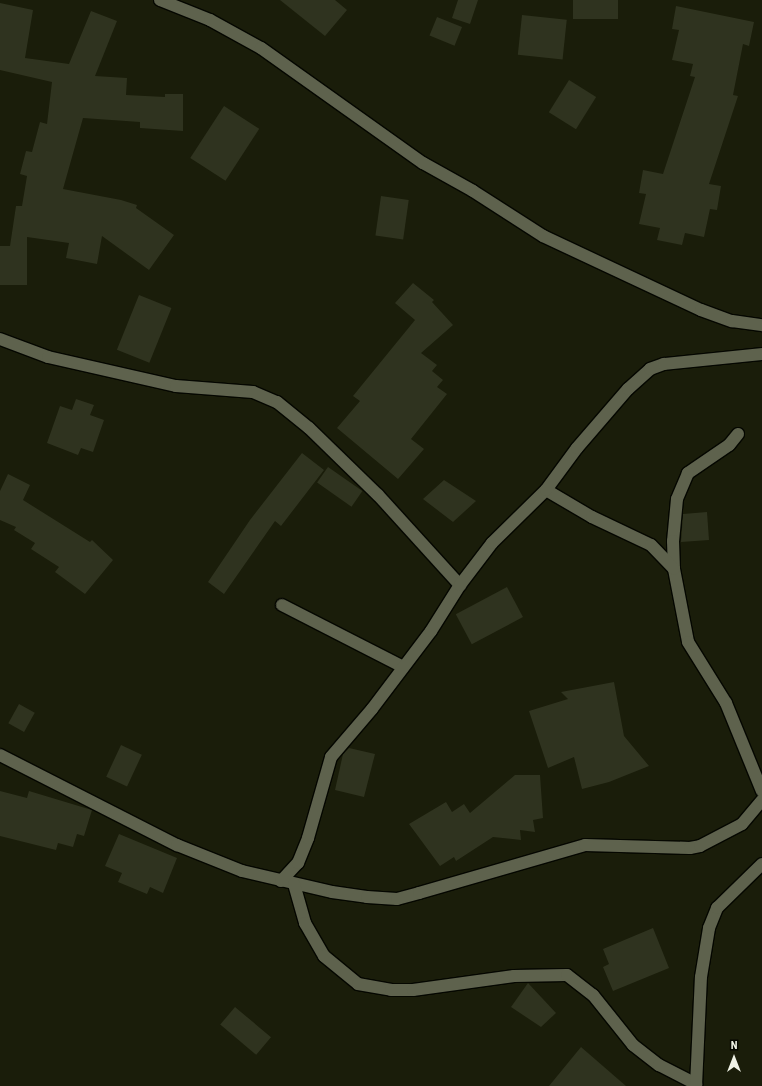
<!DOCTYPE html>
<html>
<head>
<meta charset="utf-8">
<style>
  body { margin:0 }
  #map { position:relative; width:762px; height:1086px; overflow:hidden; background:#1a1d0a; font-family:"Roboto Condensed",sans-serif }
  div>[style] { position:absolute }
  .building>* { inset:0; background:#2f331f; transform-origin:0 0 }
  .roads { filter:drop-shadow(1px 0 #050700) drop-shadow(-1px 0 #050700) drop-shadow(0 1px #050700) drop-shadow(0 -1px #050700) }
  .service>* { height:12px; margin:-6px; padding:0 6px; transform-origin:6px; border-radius:6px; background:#5e624d }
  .minor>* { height:12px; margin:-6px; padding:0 6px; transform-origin:6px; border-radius:6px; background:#5e624d }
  span { translate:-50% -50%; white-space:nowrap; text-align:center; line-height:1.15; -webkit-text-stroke:4px #060702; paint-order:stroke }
  .north { position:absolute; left:714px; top:1038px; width:40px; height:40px; -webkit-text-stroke:3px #060702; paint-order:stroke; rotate:0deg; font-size:11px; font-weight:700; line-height:16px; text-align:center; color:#eff2e6 }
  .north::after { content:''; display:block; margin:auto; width:14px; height:18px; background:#eff2e6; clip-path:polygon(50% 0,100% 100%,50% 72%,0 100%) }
</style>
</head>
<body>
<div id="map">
  <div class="building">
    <i style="clip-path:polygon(280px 0,335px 0,347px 10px,325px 36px)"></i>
    <i style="clip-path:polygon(458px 0,478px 0,470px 24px,452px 18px)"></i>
    <i style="left:573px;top:0;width:45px;height:19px"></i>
    <i style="clip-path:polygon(0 3px,33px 10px,25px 58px,69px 64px,91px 11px,117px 21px,95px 76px,127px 78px,126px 95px,165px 97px,165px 94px,183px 94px,183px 131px,140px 128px,140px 122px,83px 118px,63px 189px,121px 200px,137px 205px,136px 208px,174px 235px,149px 270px,102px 236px,97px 264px,66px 258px,69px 243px,27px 237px,27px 285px,0 285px,0 246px,10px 246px,16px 206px,22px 206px,27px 176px,20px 174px,26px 151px,32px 152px,40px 122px,47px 124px,52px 82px,0 70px)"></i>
    <i style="clip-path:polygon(676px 6px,754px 22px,749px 46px,743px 44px,733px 95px,738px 96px,709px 184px,721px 186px,717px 210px,710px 209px,704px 237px,685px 233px,682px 245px,657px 240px,660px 228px,639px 224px,646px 194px,639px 193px,643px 170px,663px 174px,695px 77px,690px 76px,693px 64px,672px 60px,679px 30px,672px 29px)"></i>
    <i style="left:522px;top:15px;width:45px;height:40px;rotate:6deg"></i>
    <i style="left:437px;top:17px;width:27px;height:20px;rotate:22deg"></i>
    <i style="left:569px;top:80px;width:32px;height:38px;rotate:32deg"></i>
    <i style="left:224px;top:106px;width:42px;height:62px;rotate:33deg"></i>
    <i style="left:381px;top:196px;width:28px;height:40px;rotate:8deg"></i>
    <i style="clip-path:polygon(413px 283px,434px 300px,432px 302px,453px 325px,421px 353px,437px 365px,432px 371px,443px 380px,437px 387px,447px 394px,411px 439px,424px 449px,398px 479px,337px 428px,360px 401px,353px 396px,415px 320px,395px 303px)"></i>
    <i style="left:139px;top:295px;width:35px;height:59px;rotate:22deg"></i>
    <i style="clip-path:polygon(76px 399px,94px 405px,90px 415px,104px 420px,93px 452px,81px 448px,78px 455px,47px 443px,60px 406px,72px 410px)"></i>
    <i style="clip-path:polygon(302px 453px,324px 470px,281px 526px,275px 521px,224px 594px,208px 582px,250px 520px)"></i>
    <i style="left:328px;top:467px;width:42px;height:19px;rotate:35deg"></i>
    <i style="clip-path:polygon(8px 474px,30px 485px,23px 500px,90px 542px,92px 540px,113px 560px,85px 594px,55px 572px,59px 567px,31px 549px,35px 543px,14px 530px,16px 527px,0 520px,0 491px)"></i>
    <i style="clip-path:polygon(444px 480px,476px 501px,453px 522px,423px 499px)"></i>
    <i style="clip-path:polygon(707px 512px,709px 540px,681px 542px,683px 514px)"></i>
    <i style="left:507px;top:587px;width:34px;height:58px;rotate:62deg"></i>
    <i style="clip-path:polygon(614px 682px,624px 736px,649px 766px,609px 782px,582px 789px,574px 757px,548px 768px,529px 711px,568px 699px,561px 692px)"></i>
    <i style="left:19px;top:704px;width:18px;height:22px;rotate:29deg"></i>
    <i style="left:121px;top:745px;width:23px;height:35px;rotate:25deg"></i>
    <i style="clip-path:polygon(349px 748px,375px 754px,364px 797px,335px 790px,343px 754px)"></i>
    <i style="clip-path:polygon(515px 775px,540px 775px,543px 818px,533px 820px,535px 832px,520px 830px,521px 840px,493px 837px,456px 861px,454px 857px,440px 866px,409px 824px,446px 802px,452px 812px,464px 804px,470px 813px)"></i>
    <i style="clip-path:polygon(0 791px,27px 798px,29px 791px,92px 810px,84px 836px,77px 834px,73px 847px,58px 843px,56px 850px,0 836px)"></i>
    <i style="clip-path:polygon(119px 834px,177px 858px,163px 893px,150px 887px,147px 894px,118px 882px,122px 873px,105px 866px)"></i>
    <i style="clip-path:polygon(653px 928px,669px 968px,613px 991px,603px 967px,609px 964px,603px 949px)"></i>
    <i style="clip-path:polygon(528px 983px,556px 1013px,541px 1027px,511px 1007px)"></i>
    <i style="left:235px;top:1007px;width:47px;height:23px;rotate:40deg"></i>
    <i style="clip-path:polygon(581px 1047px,626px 1086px,549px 1086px)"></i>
  </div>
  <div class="roads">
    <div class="service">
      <i style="left:282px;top:605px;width:136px;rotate:27.1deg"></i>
    </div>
    <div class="minor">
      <i style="left:160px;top:0;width:54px;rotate:21.8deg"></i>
      <i style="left:210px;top:20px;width:58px;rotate:28.8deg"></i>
      <i style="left:261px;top:48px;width:199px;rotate:35.4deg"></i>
      <i style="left:423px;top:163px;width:57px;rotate:29.2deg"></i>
      <i style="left:473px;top:191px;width:83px;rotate:32.7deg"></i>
      <i style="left:543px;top:236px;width:174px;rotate:25.1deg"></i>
      <i style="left:701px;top:310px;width:33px;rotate:20deg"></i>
      <i style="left:732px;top:321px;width:30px;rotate:8deg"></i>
      <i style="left:0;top:339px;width:51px;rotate:20.6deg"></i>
      <i style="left:48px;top:357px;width:131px;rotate:12.8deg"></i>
      <i style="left:176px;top:386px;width:77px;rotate:4.5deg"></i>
      <i style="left:253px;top:392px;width:26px;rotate:23deg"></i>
      <i style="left:277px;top:402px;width:41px;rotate:39.1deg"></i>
      <i style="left:309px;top:428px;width:96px;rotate:44.2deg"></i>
      <i style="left:378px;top:495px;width:122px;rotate:47.7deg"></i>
      <i style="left:738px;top:434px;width:14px;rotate:129deg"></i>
      <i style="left:729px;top:445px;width:50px;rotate:145.7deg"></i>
      <i style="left:688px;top:473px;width:28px;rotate:113deg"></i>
      <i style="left:677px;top:499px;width:42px;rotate:95.4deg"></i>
      <i style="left:673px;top:541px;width:28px;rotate:88deg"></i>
      <i style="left:674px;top:569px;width:74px;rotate:79.1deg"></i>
      <i style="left:688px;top:642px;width:72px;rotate:58.1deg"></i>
      <i style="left:726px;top:703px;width:95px;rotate:67.8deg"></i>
      <i style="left:546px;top:490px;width:53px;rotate:30.4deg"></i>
      <i style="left:592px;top:517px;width:65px;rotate:25.4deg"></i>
      <i style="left:651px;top:545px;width:33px;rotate:46deg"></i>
      <i style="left:0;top:755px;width:199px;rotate:27deg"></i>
      <i style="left:177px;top:845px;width:70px;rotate:21.8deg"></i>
      <i style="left:242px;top:871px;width:92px;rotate:13.1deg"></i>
      <i style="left:332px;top:892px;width:35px;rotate:8deg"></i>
      <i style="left:367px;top:897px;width:30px;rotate:4deg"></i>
      <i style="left:397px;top:899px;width:23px;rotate:-15deg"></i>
      <i style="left:419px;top:893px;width:173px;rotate:-16.1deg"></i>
      <i style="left:585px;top:845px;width:105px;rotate:1.6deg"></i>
      <i style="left:690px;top:848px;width:10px;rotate:-11deg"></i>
      <i style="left:700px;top:846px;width:47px;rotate:-27.6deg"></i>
      <i style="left:742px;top:824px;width:31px;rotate:-50deg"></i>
      <i style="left:281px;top:881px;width:25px;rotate:-47deg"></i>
      <i style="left:298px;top:863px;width:27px;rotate:-68deg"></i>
      <i style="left:308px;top:838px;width:84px;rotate:-74.1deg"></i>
      <i style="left:331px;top:757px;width:63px;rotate:-49.5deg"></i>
      <i style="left:372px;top:709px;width:98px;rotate:-52.9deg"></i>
      <i style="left:431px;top:631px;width:54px;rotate:-57.8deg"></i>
      <i style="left:460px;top:585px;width:53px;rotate:-52.7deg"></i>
      <i style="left:492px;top:543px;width:76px;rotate:-44.5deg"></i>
      <i style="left:546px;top:490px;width:52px;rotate:-53.6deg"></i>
      <i style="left:577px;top:448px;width:78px;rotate:-49.2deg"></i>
      <i style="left:628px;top:389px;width:30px;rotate:-42deg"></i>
      <i style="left:650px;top:369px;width:15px;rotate:-20deg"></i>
      <i style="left:664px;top:364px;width:99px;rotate:-5.8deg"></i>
      <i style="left:294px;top:884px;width:41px;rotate:74.2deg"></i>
      <i style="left:305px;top:923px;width:38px;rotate:60deg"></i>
      <i style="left:324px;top:956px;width:44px;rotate:39.5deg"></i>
      <i style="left:358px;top:984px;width:34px;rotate:10deg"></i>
      <i style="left:391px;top:990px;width:22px"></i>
      <i style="left:413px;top:990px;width:102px;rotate:-7.9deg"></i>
      <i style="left:514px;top:976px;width:53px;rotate:-1.1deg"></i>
      <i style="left:567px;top:975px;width:33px;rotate:38deg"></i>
      <i style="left:593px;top:995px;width:64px;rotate:51.3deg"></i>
      <i style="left:633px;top:1045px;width:33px;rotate:38deg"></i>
      <i style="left:659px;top:1065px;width:42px;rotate:27.2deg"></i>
      <i style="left:696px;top:1086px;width:109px;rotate:-87.4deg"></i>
      <i style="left:701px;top:977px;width:50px;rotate:-80.7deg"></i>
      <i style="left:709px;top:928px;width:22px;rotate:-68deg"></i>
      <i style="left:717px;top:908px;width:63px;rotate:-44.4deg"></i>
    </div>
  </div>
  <div class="north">N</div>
</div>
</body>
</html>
